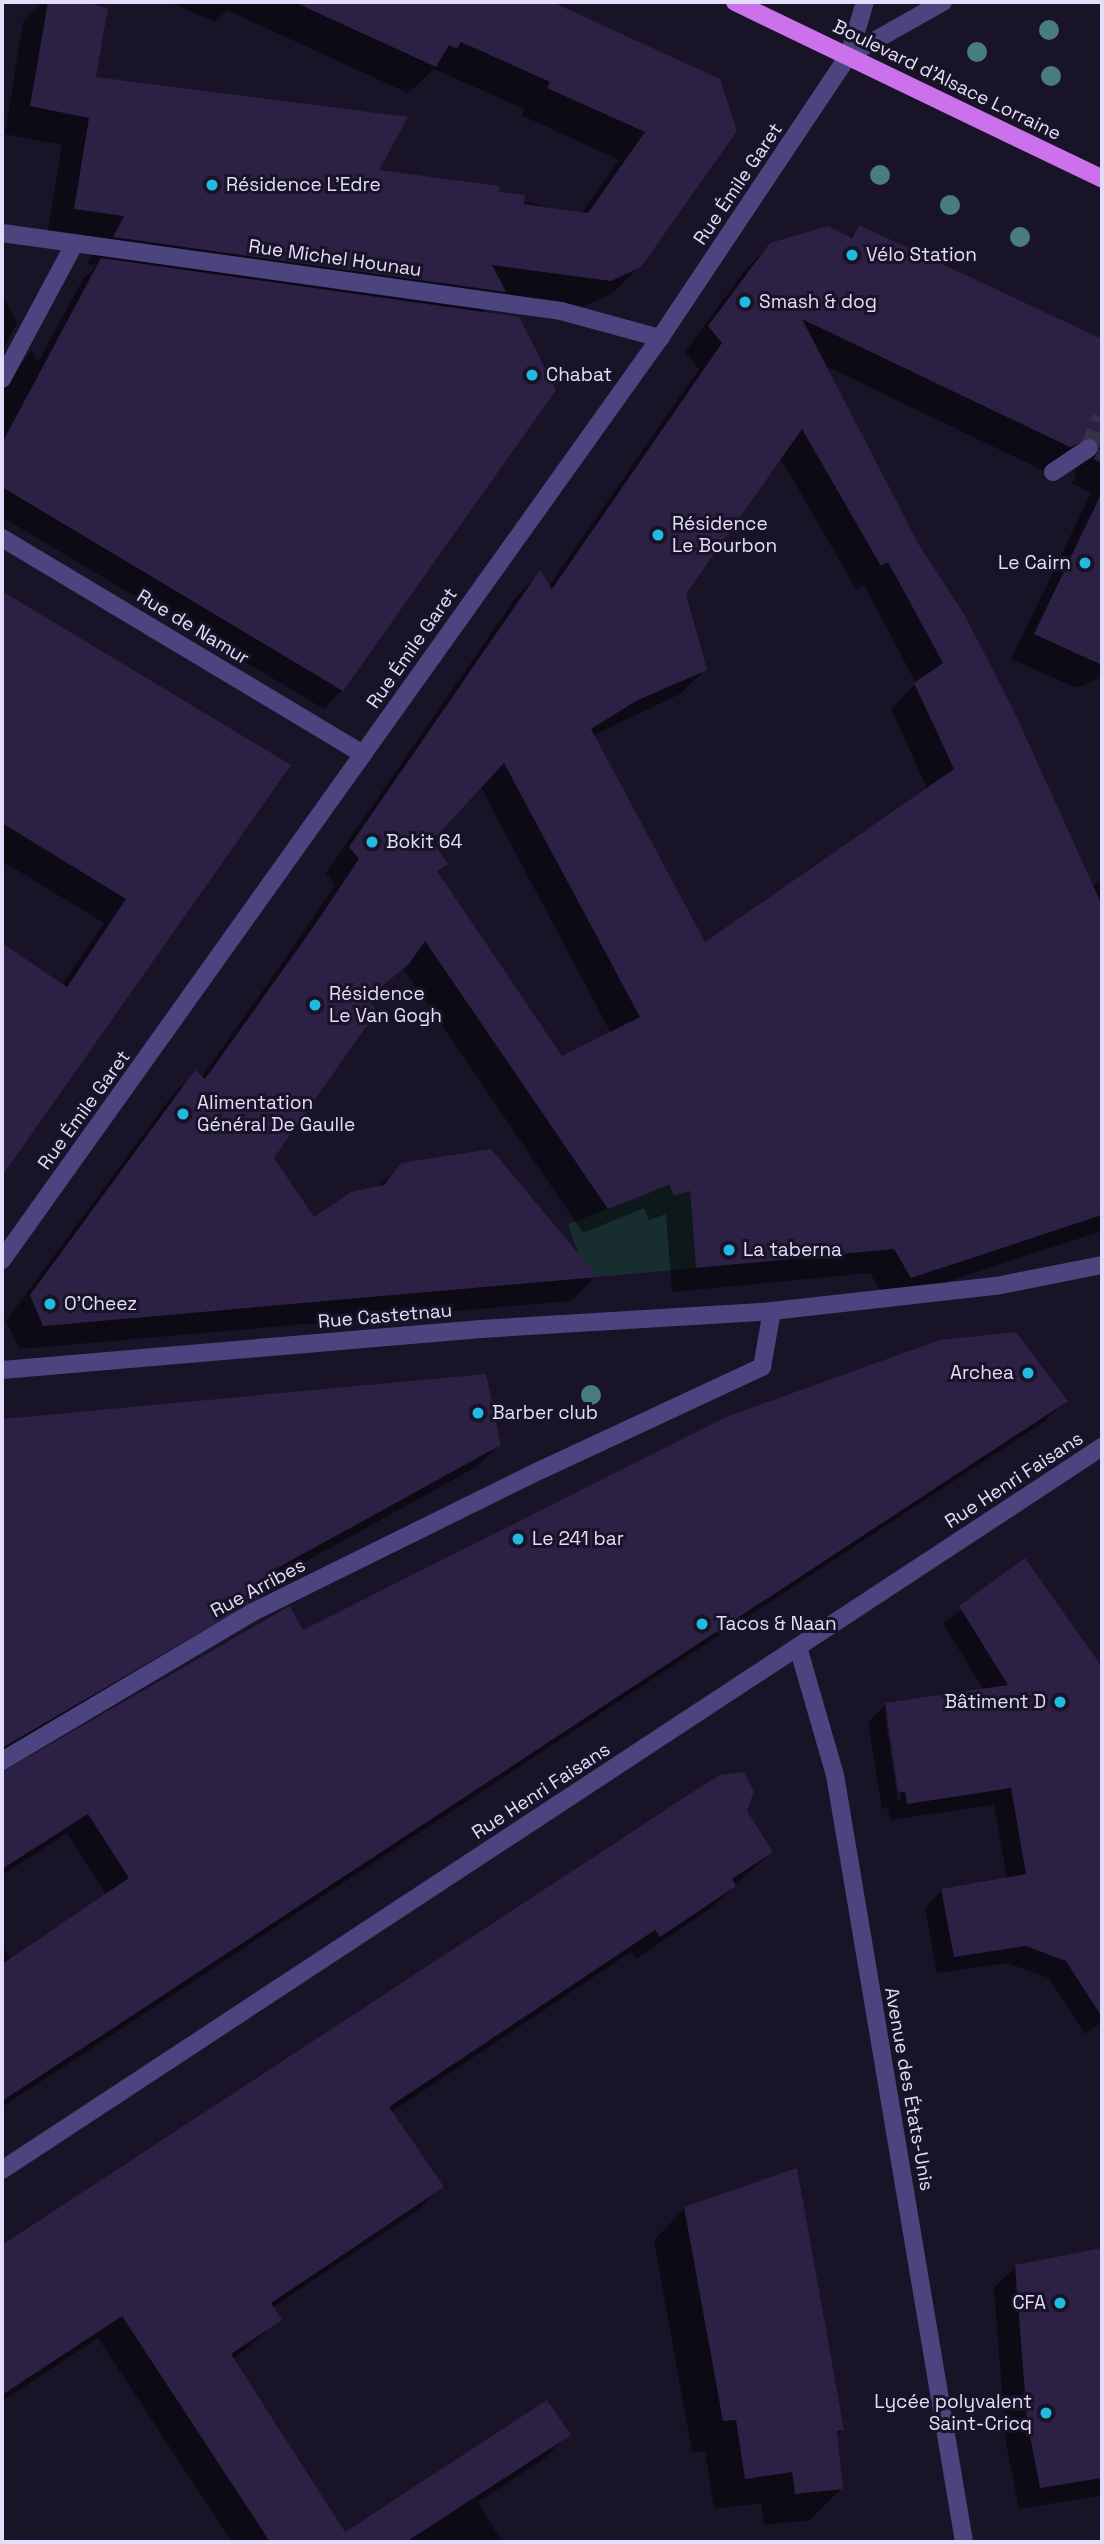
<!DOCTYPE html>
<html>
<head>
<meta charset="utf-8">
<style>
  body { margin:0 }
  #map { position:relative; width:1104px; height:2544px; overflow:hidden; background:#181326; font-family:"Space Grotesk",sans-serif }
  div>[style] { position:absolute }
  .green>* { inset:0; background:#172d2f }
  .shadow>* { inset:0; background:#0007 }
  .building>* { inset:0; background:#2c2144 }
  .minor-tunnel>* { height:18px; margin-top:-9px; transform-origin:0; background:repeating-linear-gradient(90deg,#363146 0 18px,transparent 0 27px) }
  .minor>* { height:18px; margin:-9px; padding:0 9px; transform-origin:9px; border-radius:9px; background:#4c447f }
  .major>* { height:18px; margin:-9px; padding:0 9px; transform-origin:9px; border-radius:9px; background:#cb71ec }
  .trees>* { width:20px; height:20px; margin:-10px; border-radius:50%; background:#497c7c }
  .dots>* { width:19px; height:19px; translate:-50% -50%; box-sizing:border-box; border:4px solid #181326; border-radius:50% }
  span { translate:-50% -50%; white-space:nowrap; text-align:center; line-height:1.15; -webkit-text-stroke:6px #181326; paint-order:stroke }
  .street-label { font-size:19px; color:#e3dcfa }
  .poi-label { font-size:19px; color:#e3dcfa }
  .left { translate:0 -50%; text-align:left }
  .right { translate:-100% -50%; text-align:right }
  .frame { position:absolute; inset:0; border:4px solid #e3dcfa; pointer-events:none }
</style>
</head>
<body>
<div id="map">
  <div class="green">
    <i style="clip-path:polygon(669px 1185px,674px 1196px,690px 1191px,696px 1268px,587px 1278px,568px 1224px)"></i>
  </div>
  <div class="shadow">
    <i style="clip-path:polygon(43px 2px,77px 2px,106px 9px,94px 78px,377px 171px,581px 214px,619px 160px,521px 115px,525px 109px,434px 69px,408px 93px,227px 10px,215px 22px,169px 2px,546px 2px,718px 80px,640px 266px,612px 294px,582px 307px,499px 296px,482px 313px,342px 690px,324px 709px,2px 517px,2px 389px,32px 350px,38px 362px,83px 279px,97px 265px,87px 264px,99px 243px,47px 236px,62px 145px,5px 134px,23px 22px)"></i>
    <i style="clip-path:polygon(evenodd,859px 227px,1102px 341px,1102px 677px,1077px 688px,1011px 659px,1091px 493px,1071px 483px,1076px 478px,1074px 465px,1062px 460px,1044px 471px,824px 365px,1091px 886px,1102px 881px,1102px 1231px,887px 1301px,870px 1273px,672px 1292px,666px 1214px,649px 1220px,644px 1208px,583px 1233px,403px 968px,367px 1001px,272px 1158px,314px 1220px,377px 1188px,402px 1164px,595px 1277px,571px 1301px,19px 1349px,6px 1321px,171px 1097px,195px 1072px,201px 1078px,290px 952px,335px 885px,326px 873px,516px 597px,540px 573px,549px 586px,699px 369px,685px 352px,745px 270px,770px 245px,849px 238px,859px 227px,780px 457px,856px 589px,864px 585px,916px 683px,891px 709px,927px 788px,704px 944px,592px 736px,680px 694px,705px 670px,684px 594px,780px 457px,859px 227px,480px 786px,611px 1033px,561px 1059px,436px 873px,446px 863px,429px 841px,480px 786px)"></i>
    <i style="clip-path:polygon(2px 294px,17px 323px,2px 352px)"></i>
    <i style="clip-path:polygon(2px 594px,289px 766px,2px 1173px,2px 943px,62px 985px,104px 923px,2px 861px)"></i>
    <i style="clip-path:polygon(484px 1376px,499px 1445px,476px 1467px,274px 1579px,277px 1586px,255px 1608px,2px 1756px,2px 1419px)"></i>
    <i style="clip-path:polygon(1066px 1400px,1045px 1421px,2px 2107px,2px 1945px,11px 1960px,107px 1896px,67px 1833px,2px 1875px,2px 1795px,5px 1792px,2px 1785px,22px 1764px,289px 1609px,302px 1633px)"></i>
    <i style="clip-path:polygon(evenodd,1025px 1561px,1102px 1671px,1102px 2022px,1085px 2034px,1049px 1978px,1007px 1963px,937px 1973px,925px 1908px,942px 1890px,1007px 1879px,994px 1805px,890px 1820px,888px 1808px,882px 1809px,868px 1722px,885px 1705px,984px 1690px,943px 1624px,1025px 1561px,885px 1716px,888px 1716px,901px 1801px,898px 1801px,885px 1716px)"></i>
    <i style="clip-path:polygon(703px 1788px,745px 1811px,771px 1852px,710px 1909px,636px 1959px,631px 1952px,391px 2112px,441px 2186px,418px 2210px,272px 2308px,280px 2320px,233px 2359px,345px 2535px,568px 2434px,545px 2458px,478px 2502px,502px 2542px,232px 2542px,98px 2338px,2px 2401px,2px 2247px)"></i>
    <i style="clip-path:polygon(685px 2208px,843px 2429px,836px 2436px,842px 2488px,810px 2520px,764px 2525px,761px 2503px,714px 2509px,705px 2451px,692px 2452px,654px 2240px)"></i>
    <i style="clip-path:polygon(1102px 2250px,1102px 2495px,1019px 2509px,1006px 2443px,994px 2288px,1016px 2266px)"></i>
  </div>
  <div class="building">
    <i style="clip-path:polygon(48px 2px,84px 2px,108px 8px,96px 77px,408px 117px,379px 170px,499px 186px,499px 192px,525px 195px,524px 204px,588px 213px,645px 132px,547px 88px,550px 82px,461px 42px,457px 49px,449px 45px,436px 67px,294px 2px,552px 2px,720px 79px,737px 131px,641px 267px,611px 281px,492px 265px,506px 292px,113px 237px,124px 216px,74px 209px,89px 118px,30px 106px)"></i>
    <i style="clip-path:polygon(evenodd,859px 225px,1102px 339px,1102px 463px,1094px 459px,1100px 448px,1093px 438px,1070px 447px,802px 319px,919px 545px,964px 614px,1012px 707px,1102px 905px,1102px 1215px,911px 1278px,894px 1249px,696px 1268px,690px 1191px,674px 1196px,669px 1185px,608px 1209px,425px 941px,409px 964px,367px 999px,377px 1011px,274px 1158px,314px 1217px,351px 1192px,384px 1185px,401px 1163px,491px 1149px,598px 1277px,43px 1326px,30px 1295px,195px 1070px,205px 1079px,314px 926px,359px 859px,349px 847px,540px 570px,552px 589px,722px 343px,708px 326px,737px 287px,770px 243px,828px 226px,852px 238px,859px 225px,802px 429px,881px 566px,888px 562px,943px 663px,914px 683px,954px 769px,705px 942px,591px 729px,636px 701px,707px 670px,686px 594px,802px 429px,859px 225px,504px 763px,640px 1017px,562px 1056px,437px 871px,448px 864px,432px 841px,504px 763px)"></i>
    <i style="clip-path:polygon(101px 258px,519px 317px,556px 390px,343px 691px,2px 487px,2px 443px)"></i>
    <i style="clip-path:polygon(1102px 492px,1102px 665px,1034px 634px)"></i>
    <i style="clip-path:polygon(2px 591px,291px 765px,2px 1176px,2px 943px,67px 987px,126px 899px,2px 823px)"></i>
    <i style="clip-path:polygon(1016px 1332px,1068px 1401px,2px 2101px,2px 1964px,129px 1878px,88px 1814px,2px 1869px,2px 1772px,290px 1606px,303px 1630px,726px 1417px,940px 1340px)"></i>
    <i style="clip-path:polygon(486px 1374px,501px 1445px,272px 1571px,280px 1586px,2px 1748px,2px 1419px)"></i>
    <i style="clip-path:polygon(1025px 1558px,1102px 1667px,1102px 2017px,1066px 1961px,1026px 1946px,954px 1957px,941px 1889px,1026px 1874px,1011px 1788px,907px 1804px,905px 1792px,898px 1792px,885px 1703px,1008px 1685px,959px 1606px)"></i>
    <i style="clip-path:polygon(744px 1772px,754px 1791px,747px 1811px,773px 1852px,732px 1879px,736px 1886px,660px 1937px,655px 1930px,389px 2107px,444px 2187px,271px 2303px,282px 2320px,231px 2354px,345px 2532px,547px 2400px,571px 2435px,406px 2542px,270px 2542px,122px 2316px,2px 2395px,2px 2245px,702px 1786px,720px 1775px)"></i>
    <i style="clip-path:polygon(797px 2168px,844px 2430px,837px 2431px,843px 2489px,795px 2494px,792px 2472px,745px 2479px,736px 2420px,723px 2421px,684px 2207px)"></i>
    <i style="clip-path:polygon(1102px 2248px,1102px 2478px,1040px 2488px,1027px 2420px,1015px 2265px)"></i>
  </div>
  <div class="minor-tunnel">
    <i style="left:1089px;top:448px;width:33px;rotate:-67deg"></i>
  </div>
  <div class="minor">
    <i style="left:849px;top:55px;width:108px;rotate:-29.4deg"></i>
    <i style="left:2px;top:233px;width:564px;rotate:7.94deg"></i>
    <i style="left:561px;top:311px;width:103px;rotate:15.3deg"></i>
    <i style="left:2px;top:379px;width:154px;rotate:-61.8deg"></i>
    <i style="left:1053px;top:472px;width:43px;rotate:-33.7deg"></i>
    <i style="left:2px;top:538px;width:421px;rotate:30.9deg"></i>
    <i style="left:2px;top:1260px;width:1133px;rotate:-54.49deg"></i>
    <i style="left:660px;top:338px;width:340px;rotate:-56.3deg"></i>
    <i style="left:849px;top:55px;width:55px;rotate:-73.2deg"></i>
    <i style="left:2px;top:1370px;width:481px;rotate:-4.9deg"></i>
    <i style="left:481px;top:1329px;width:292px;rotate:-3.5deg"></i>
    <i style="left:772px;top:1311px;width:225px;rotate:-6.4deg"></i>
    <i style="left:996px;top:1286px;width:108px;rotate:-11.2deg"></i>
    <i style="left:798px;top:1647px;width:133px;rotate:73.9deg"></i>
    <i style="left:835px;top:1775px;width:778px;rotate:80.45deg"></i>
    <i style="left:2px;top:1761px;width:290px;rotate:-30.7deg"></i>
    <i style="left:251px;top:1613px;width:326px;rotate:-26.3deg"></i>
    <i style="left:543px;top:1469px;width:242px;rotate:-25deg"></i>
    <i style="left:762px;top:1367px;width:57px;rotate:-79.9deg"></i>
    <i style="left:2px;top:2170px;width:1316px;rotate:-33.32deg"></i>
  </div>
  <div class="major">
    <i style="left:735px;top:2px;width:407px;rotate:25.7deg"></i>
  </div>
  <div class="trees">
    <i style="left:1049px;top:30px"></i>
    <i style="left:977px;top:52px"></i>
    <i style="left:1051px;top:76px"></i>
    <i style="left:880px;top:175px"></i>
    <i style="left:950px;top:205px"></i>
    <i style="left:1020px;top:237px"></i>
    <i style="left:591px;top:1395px"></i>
  </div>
  <div class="dots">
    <i style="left:212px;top:185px;background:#21bbe2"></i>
    <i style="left:852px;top:255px;background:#21bbe2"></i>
    <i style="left:745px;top:302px;background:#21bbe2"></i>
    <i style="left:532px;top:375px;background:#21bbe2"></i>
    <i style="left:658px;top:535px;background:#21bbe2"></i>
    <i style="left:1085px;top:563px;background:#21bbe2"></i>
    <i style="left:372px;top:842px;background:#21bbe2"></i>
    <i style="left:315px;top:1005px;background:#21bbe2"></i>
    <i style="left:183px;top:1114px;background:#21bbe2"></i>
    <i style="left:729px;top:1250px;background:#21bbe2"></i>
    <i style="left:50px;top:1304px;background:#21bbe2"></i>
    <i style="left:1028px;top:1373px;background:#21bbe2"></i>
    <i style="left:478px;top:1413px;background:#21bbe2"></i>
    <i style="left:518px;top:1539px;background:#21bbe2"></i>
    <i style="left:702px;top:1624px;background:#21bbe2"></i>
    <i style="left:1060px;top:1702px;background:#21bbe2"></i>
    <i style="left:1060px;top:2303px;background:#21bbe2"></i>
    <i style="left:1046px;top:2413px;background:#21bbe2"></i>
  </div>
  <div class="street-label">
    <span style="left:947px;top:80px;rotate:26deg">Boulevard d'Alsace Lorraine</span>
    <span style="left:738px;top:184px;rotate:-56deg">Rue Émile Garet</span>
    <span style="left:335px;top:258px;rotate:8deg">Rue Michel Hounau</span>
    <span style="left:193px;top:627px;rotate:31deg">Rue de Namur</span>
    <span style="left:412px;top:648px;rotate:-55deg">Rue Émile Garet</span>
    <span style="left:84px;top:1110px;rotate:-54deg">Rue Émile Garet</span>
    <span style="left:385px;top:1316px;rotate:-5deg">Rue Castetnau</span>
    <span style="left:1014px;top:1480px;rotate:-33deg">Rue Henri Faisans</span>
    <span style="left:258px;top:1588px;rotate:-28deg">Rue Arribes</span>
    <span style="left:541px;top:1791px;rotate:-33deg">Rue Henri Faisans</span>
    <span style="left:909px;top:2089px;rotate:80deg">Avenue des États-Unis</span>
  </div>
  <div class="poi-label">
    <span class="left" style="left:226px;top:185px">Résidence L'Edre</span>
    <span class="left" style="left:866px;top:255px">Vélo Station</span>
    <span class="left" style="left:759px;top:302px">Smash &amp; dog</span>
    <span class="left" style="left:546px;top:375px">Chabat</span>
    <span class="left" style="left:672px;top:535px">Résidence<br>Le Bourbon</span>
    <span class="right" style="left:1071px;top:563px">Le Cairn</span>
    <span class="left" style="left:386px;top:842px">Bokit 64</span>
    <span class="left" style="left:329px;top:1005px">Résidence<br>Le Van Gogh</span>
    <span class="left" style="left:197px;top:1114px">Alimentation<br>Général De Gaulle</span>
    <span class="left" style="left:743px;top:1250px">La taberna</span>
    <span class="left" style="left:64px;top:1304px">O'Cheez</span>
    <span class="right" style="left:1014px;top:1373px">Archea</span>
    <span class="left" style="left:492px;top:1413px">Barber club</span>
    <span class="left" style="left:532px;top:1539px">Le 241 bar</span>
    <span class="left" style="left:716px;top:1624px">Tacos &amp; Naan</span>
    <span class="right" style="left:1046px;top:1702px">Bâtiment D</span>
    <span class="right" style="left:1046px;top:2303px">CFA</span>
    <span class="right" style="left:1032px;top:2413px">Lycée polyvalent<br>Saint-Cricq</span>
  </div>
  <div class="frame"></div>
</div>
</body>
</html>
